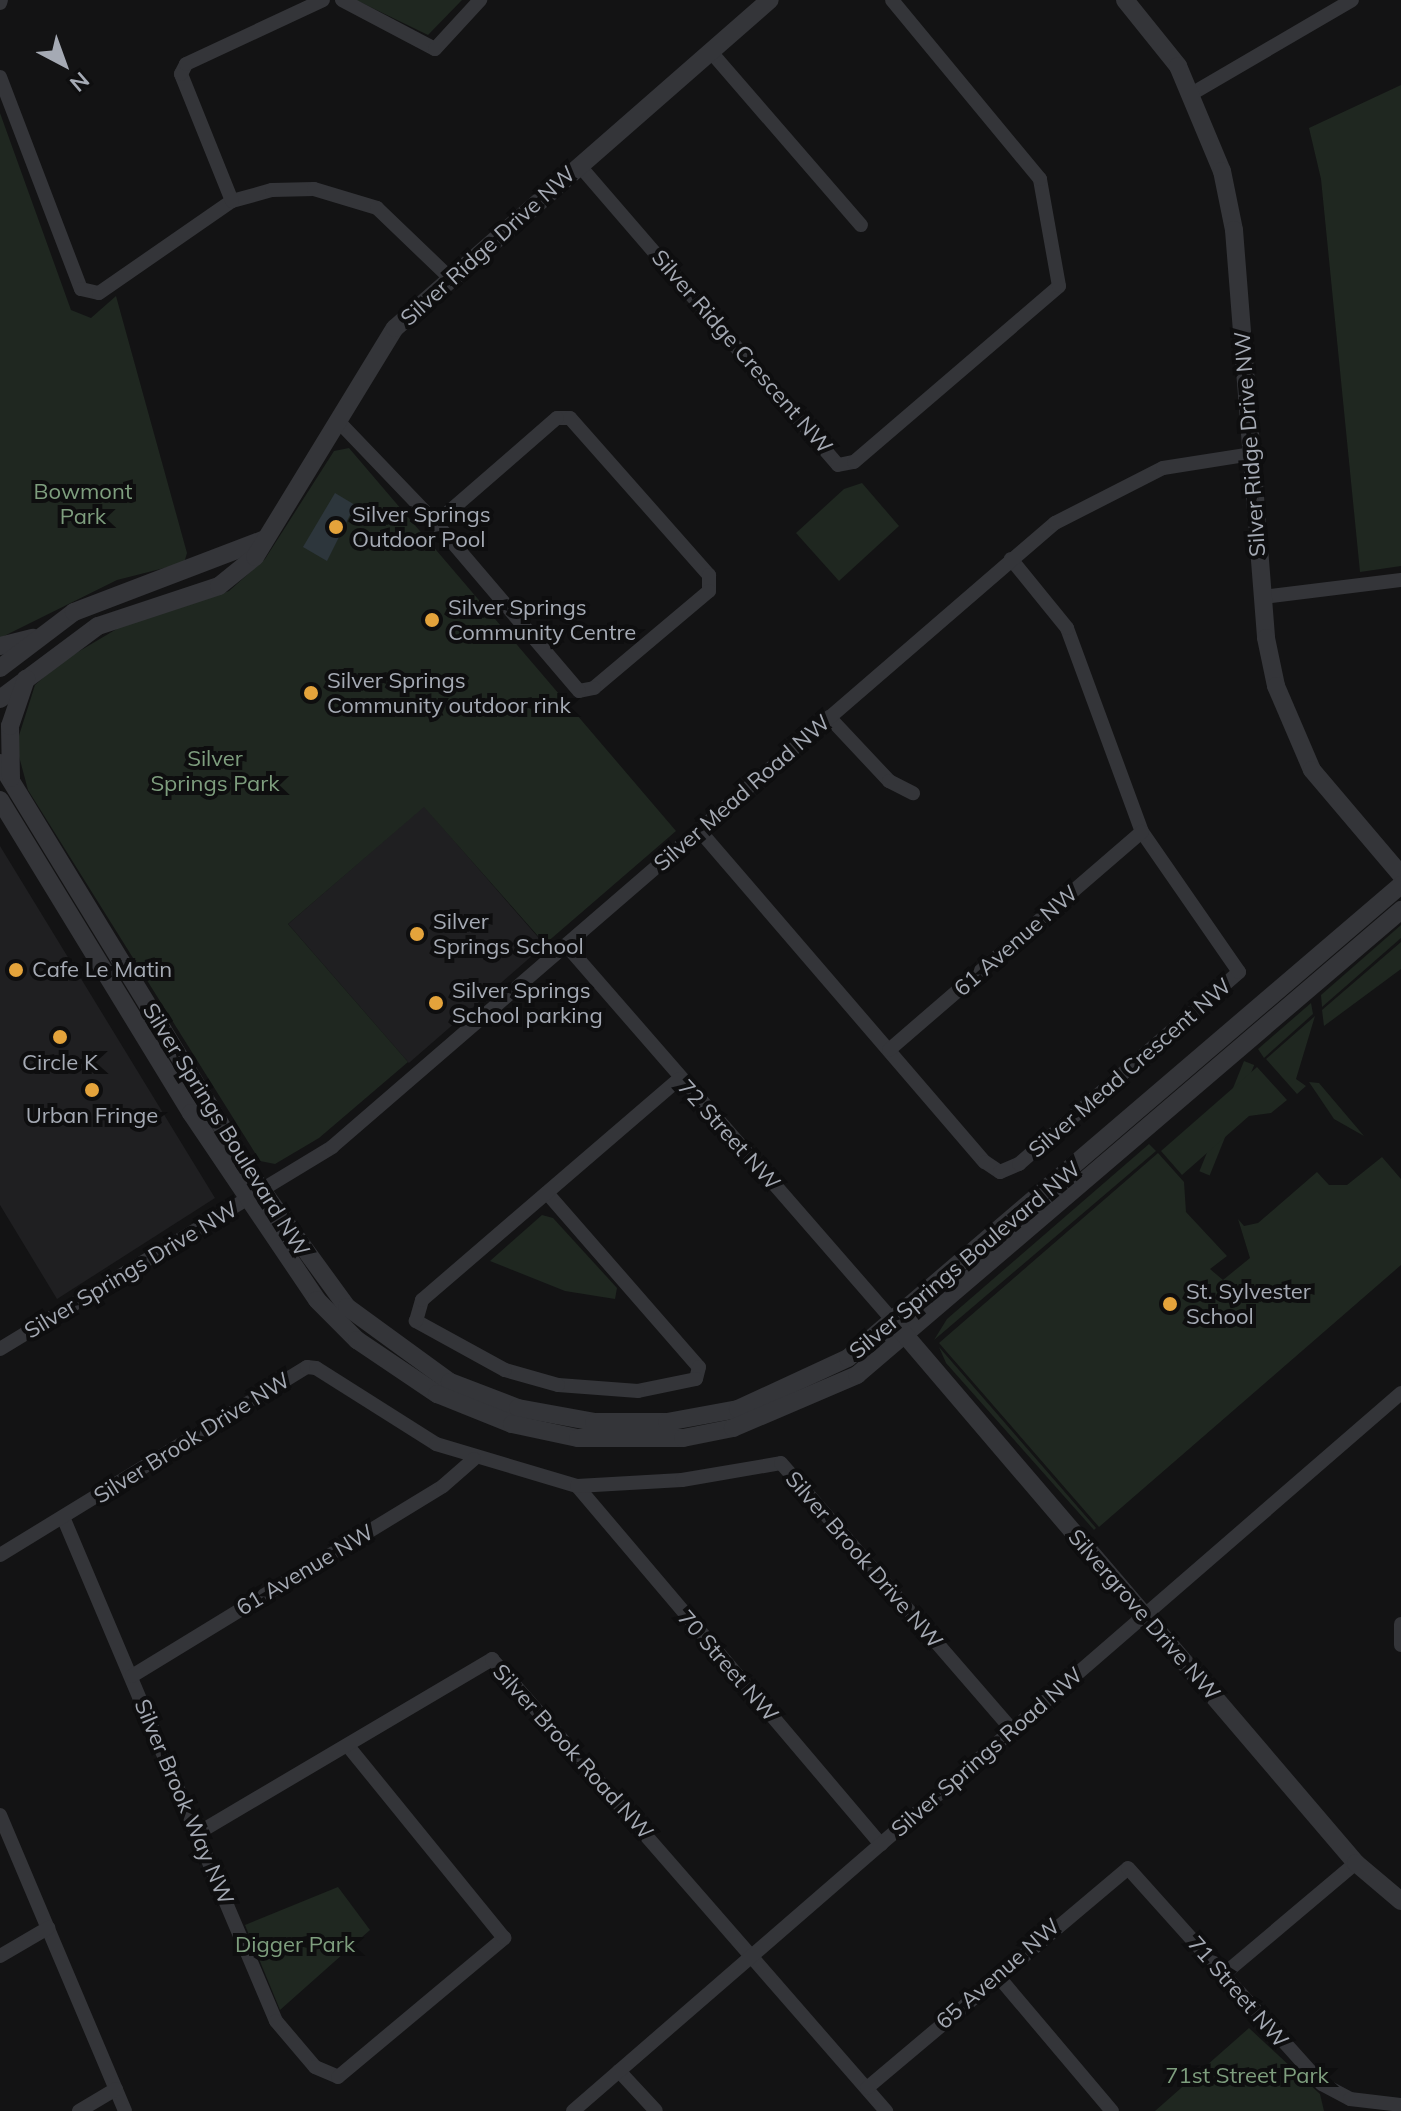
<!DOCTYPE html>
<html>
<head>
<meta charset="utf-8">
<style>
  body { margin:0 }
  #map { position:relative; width:1401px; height:2111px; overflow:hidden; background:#131314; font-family:Mulish,sans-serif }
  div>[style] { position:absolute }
  .built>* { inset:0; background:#1f1f21; transform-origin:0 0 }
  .green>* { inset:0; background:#1f2720; transform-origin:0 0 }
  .water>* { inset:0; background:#2d363c }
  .minor>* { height:14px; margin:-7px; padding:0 7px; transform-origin:7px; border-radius:7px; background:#343539 }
  .tertiary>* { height:18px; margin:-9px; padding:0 9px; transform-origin:9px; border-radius:9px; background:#343539 }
  .dots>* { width:22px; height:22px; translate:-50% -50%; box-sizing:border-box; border:4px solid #0e0e0f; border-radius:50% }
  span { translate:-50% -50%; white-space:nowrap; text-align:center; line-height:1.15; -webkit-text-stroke:8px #0e0e0f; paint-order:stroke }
  .street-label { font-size:22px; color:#a5aab4 }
  .park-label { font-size:22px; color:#7e9e7e }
  .poi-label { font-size:22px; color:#a5aab4 }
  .left { translate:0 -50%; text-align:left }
  .north { position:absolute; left:24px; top:24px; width:80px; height:80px; -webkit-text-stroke:6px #0e0e0f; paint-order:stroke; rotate:139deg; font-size:22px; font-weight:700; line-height:32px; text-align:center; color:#a5aab4 }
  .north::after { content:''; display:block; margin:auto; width:28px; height:36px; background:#a5aab4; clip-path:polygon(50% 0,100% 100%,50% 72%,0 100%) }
</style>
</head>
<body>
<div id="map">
  <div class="built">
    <i style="left:424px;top:806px;width:184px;height:180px;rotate:49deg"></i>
    <i style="clip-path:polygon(0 846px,215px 1198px,57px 1299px,0 1205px)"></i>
  </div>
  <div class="green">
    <i style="clip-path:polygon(356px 0,462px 0,428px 35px)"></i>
    <i style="clip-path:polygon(1401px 85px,1401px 566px,1360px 572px,1321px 179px,1309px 128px)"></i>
    <i style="clip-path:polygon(0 113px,71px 310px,91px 318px,116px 296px,187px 553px,184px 563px,117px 580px,0 638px)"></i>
    <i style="clip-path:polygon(349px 448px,676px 831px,545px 944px,424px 807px,288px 924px,408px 1062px,319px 1138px,275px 1164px,260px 1161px,28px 790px,16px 745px,35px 685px,61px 662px,120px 627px,229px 591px,265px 559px,334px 451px)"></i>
    <i style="clip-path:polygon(862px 483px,899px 526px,839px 581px,796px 533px,844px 489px)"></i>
    <i style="clip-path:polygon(1401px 925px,1401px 938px,1322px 1007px,1321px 995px)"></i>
    <i style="clip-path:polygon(1401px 942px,1401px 969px,1324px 1026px,1322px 1010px)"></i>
    <i style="clip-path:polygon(1311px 1003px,1313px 1014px,1264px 1058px,1258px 1049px)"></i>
    <i style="clip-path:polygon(1315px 1016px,1296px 1079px,1306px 1086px,1297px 1094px,1266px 1059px)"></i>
    <i style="left:1244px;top:1061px;width:11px;height:119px;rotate:22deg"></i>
    <i style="clip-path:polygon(1257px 1067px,1287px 1100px,1271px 1113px,1249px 1116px,1182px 1175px,1161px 1151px)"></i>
    <i style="clip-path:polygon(1309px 1082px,1319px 1083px,1364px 1136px,1334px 1119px)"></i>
    <i style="clip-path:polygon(1149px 1144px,1156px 1151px,934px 1340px,947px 1319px)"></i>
    <i style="clip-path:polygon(1158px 1153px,1184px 1182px,1186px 1212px,1227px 1256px,1210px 1269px,1223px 1280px,1250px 1258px,1238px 1219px,1244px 1226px,1258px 1223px,1317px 1172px,1329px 1185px,1347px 1185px,1382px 1157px,1401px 1179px,1401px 1265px,1099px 1527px,939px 1343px)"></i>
    <i style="clip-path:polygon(542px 1215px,553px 1218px,617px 1288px,615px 1299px,565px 1291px,490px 1261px)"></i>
    <i style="clip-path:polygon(939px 1347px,1096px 1528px,1094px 1530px,946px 1363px)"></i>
    <i style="clip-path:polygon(338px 1887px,370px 1930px,280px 2010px,245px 1925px)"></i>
    <i style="clip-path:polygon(1249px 2028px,1320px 2094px,1324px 2111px,1155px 2111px)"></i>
  </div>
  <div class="water">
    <i style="clip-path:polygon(335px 493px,355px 505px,327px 561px,303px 547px)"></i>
  </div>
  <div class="minor">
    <i style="left:342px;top:0;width:105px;rotate:27.8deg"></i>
    <i style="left:435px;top:49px;width:67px;rotate:-47.4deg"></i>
    <i style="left:0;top:3px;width:3px;rotate:-72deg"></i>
    <i style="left:711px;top:52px;width:229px;rotate:49.1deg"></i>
    <i style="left:0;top:77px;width:227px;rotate:69.1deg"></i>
    <i style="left:81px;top:289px;width:18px;rotate:13deg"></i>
    <i style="left:99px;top:293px;width:162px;rotate:-34.7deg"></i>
    <i style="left:232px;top:201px;width:41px;rotate:-15.4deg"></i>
    <i style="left:272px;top:190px;width:42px;rotate:-1.4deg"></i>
    <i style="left:314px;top:189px;width:66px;rotate:16.8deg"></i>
    <i style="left:377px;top:208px;width:100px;rotate:43.8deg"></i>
    <i style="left:1193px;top:93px;width:184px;rotate:-30.3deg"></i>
    <i style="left:579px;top:165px;width:396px;rotate:49.2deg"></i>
    <i style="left:838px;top:465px;width:16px;rotate:-11deg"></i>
    <i style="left:854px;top:462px;width:270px;rotate:-40.6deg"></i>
    <i style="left:1059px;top:286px;width:109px;rotate:-100.1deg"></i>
    <i style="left:1040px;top:179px;width:232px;rotate:-129.6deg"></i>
    <i style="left:232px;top:201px;width:137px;rotate:-111.9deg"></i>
    <i style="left:181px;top:74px;width:11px;rotate:-63deg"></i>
    <i style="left:186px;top:64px;width:151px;rotate:-25deg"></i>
    <i style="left:557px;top:418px;width:13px"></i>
    <i style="left:570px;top:418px;width:210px;rotate:48.5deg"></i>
    <i style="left:709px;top:575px;width:16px;rotate:90deg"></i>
    <i style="left:709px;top:591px;width:150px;rotate:139.9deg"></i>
    <i style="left:594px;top:688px;width:15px;rotate:169deg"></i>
    <i style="left:579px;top:691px;width:221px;rotate:-130.4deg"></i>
    <i style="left:436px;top:523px;width:160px;rotate:-41deg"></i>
    <i style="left:339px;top:422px;width:140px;rotate:46.2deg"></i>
    <i style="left:1263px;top:597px;width:139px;rotate:-7deg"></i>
    <i style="left:829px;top:717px;width:88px;rotate:46.8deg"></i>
    <i style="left:889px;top:781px;width:27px;rotate:27deg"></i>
    <i style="left:699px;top:830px;width:438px;rotate:49.3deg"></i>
    <i style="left:985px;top:1162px;width:18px;rotate:34deg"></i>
    <i style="left:1000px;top:1172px;width:21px;rotate:-23deg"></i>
    <i style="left:1019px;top:1164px;width:292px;rotate:-41.1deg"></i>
    <i style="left:1239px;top:972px;width:170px;rotate:-124.7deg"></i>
    <i style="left:1142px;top:832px;width:217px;rotate:-110.2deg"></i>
    <i style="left:1067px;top:628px;width:89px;rotate:-129.1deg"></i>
    <i style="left:566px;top:945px;width:501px;rotate:48.96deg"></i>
    <i style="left:889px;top:1050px;width:334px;rotate:-40.8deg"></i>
    <i style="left:547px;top:1193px;width:231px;rotate:48.9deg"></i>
    <i style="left:699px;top:1367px;width:12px;rotate:104deg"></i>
    <i style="left:696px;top:1379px;width:59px;rotate:168.3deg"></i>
    <i style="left:638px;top:1391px;width:80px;rotate:-175.7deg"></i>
    <i style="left:558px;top:1385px;width:55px;rotate:-164.2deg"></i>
    <i style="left:505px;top:1370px;width:102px;rotate:-151.2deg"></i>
    <i style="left:416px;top:1321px;width:22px;rotate:-74deg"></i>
    <i style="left:422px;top:1300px;width:339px;rotate:-40.7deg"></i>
    <i style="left:0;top:1349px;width:389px;rotate:-31.3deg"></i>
    <i style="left:332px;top:1147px;width:955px;rotate:-40.8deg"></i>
    <i style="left:1055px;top:523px;width:121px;rotate:-27deg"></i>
    <i style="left:1163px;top:468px;width:89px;rotate:-9deg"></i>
    <i style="left:577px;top:1486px;width:470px;rotate:49.7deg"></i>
    <i style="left:63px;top:1517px;width:547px;rotate:67.09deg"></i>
    <i style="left:276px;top:2021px;width:60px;rotate:49.7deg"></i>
    <i style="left:315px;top:2067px;width:25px;rotate:23deg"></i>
    <i style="left:338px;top:2077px;width:217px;rotate:-39.9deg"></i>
    <i style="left:504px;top:1938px;width:247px;rotate:-129.1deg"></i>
    <i style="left:0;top:1555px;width:360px;rotate:-31.5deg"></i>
    <i style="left:307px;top:1367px;width:9px;rotate:6deg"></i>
    <i style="left:316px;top:1368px;width:142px;rotate:32.3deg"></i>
    <i style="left:436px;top:1444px;width:147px;rotate:16.6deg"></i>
    <i style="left:577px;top:1486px;width:105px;rotate:-3.3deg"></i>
    <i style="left:682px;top:1480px;width:100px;rotate:-9.7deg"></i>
    <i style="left:781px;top:1463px;width:353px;rotate:49.1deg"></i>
    <i style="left:1401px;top:1624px;width:21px;rotate:90deg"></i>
    <i style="left:132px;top:1676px;width:364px;rotate:-31.4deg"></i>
    <i style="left:443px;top:1486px;width:41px;rotate:-41.1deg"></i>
    <i style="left:0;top:1815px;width:321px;rotate:67.1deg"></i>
    <i style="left:198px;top:1833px;width:342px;rotate:-30.6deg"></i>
    <i style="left:492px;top:1659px;width:600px;rotate:48.92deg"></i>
    <i style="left:0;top:1956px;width:56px;rotate:-30.3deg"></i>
    <i style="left:1224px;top:1974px;width:172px;rotate:-40.1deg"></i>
    <i style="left:997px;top:1975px;width:178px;rotate:49.8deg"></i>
    <i style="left:619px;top:2071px;width:54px;rotate:47.2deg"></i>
    <i style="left:867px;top:2088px;width:341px;rotate:-40.1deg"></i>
    <i style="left:1128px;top:1868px;width:290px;rotate:48.1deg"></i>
    <i style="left:1322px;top:2084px;width:32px;rotate:28deg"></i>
    <i style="left:1350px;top:2099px;width:51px;rotate:6.7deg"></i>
    <i style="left:79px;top:2111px;width:43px;rotate:-30.7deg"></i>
    <i style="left:573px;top:2111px;width:1096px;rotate:-40.93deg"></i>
  </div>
  <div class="tertiary">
    <i style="left:1125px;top:0;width:85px;rotate:51.2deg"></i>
    <i style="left:1178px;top:66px;width:114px;rotate:67.3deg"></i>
    <i style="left:1222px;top:171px;width:60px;rotate:78.5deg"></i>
    <i style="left:1234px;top:230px;width:409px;rotate:85.5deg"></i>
    <i style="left:1266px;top:638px;width:49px;rotate:78.2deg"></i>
    <i style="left:1276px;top:686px;width:91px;rotate:66.8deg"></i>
    <i style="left:1312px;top:770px;width:138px;rotate:49.7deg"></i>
    <i style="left:0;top:646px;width:34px;rotate:-14deg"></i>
    <i style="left:0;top:668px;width:93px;rotate:-37.1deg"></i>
    <i style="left:74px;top:612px;width:202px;rotate:-20.9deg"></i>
    <i style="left:0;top:699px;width:122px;rotate:-36.7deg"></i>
    <i style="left:98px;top:626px;width:127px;rotate:-18.3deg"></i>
    <i style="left:219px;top:586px;width:46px;rotate:-38.9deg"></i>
    <i style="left:255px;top:557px;width:268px;rotate:-58.6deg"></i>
    <i style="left:395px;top:328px;width:498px;rotate:-41.2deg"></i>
    <i style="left:0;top:763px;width:482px;rotate:58.6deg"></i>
    <i style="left:251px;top:1175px;width:163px;rotate:54deg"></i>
    <i style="left:347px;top:1307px;width:127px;rotate:36.1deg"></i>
    <i style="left:450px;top:1382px;width:73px;rotate:20.9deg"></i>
    <i style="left:518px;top:1408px;width:77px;rotate:10.4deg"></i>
    <i style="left:594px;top:1422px;width:73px"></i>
    <i style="left:667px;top:1422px;width:72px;rotate:-10.4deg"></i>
    <i style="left:738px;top:1409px;width:121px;rotate:-24.9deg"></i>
    <i style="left:848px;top:1358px;width:728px;rotate:-40.54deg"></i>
    <i style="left:11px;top:778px;width:52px;rotate:-91.1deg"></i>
    <i style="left:10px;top:726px;width:50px;rotate:-71.2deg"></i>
    <i style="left:0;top:800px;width:367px;rotate:58.6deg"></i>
    <i style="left:191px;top:1113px;width:225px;rotate:56deg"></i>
    <i style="left:317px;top:1300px;width:57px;rotate:45deg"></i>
    <i style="left:357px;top:1340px;width:97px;rotate:34deg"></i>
    <i style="left:437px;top:1394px;width:81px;rotate:21.8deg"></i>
    <i style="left:512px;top:1424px;width:67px;rotate:12deg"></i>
    <i style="left:578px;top:1438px;width:105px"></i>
    <i style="left:683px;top:1438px;width:51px;rotate:-11.3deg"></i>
    <i style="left:733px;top:1428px;width:135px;rotate:-23.1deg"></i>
    <i style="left:857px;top:1375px;width:716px;rotate:-40.52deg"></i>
    <i style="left:899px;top:1328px;width:704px;rotate:49.5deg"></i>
    <i style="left:1356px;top:1863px;width:59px;rotate:40.2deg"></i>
  </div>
  <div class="dots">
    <i style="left:336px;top:527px;background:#e4a33b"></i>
    <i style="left:432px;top:620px;background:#e4a33b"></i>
    <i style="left:311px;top:693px;background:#e4a33b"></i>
    <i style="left:417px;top:934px;background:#e4a33b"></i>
    <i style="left:16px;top:970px;background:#e4a33b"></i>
    <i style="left:436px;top:1003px;background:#e4a33b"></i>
    <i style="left:60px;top:1037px;background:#e4a33b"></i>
    <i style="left:92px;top:1090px;background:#e4a33b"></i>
    <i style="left:1170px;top:1304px;background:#e4a33b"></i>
  </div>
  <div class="street-label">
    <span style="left:488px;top:246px;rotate:-42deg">Silver Ridge Drive NW</span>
    <span style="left:742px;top:352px;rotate:49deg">Silver Ridge Crescent NW</span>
    <span style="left:1250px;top:444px;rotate:-94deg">Silver Ridge Drive NW</span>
    <span style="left:742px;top:793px;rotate:-41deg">Silver Mead Road NW</span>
    <span style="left:1016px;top:941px;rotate:-41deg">61 Avenue NW</span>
    <span style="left:1130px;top:1068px;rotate:-41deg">Silver Mead Crescent NW</span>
    <span style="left:226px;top:1130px;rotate:58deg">Silver Springs Boulevard NW</span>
    <span style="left:729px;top:1135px;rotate:48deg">72 Street NW</span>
    <span style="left:965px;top:1260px;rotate:-40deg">Silver Springs Boulevard NW</span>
    <span style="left:131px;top:1270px;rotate:-31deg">Silver Springs Drive NW</span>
    <span style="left:192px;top:1438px;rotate:-32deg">Silver Brook Drive NW</span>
    <span style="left:864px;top:1560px;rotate:49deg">Silver Brook Drive NW</span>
    <span style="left:305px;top:1570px;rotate:-31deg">61 Avenue NW</span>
    <span style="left:1144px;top:1615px;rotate:49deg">Silvergrove Drive NW</span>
    <span style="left:728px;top:1666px;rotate:49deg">70 Street NW</span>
    <span style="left:573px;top:1752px;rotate:48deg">Silver Brook Road NW</span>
    <span style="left:987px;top:1752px;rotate:-41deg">Silver Springs Road NW</span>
    <span style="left:184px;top:1802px;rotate:67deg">Silver Brook Way NW</span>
    <span style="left:998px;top:1974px;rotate:-41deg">65 Avenue NW</span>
    <span style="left:1238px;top:1992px;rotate:49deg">71 Street NW</span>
  </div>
  <div class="park-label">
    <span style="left:83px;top:504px">Bowmont<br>Park</span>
    <span style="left:215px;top:771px">Silver<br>Springs Park</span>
    <span style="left:295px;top:1945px">Digger Park</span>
    <span style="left:1247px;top:2076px">71st Street Park</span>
  </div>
  <div class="poi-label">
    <span class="left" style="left:352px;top:527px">Silver Springs<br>Outdoor Pool</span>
    <span class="left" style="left:448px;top:620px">Silver Springs<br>Community Centre</span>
    <span class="left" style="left:327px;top:693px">Silver Springs<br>Community outdoor rink</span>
    <span class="left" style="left:433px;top:934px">Silver<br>Springs School</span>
    <span class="left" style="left:32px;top:970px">Cafe Le Matin</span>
    <span class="left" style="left:452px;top:1003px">Silver Springs<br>School parking</span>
    <span style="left:60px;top:1063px">Circle K</span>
    <span style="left:92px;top:1116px">Urban Fringe</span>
    <span class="left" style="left:1186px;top:1304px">St. Sylvester<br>School</span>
  </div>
  <div class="north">N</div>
</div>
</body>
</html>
